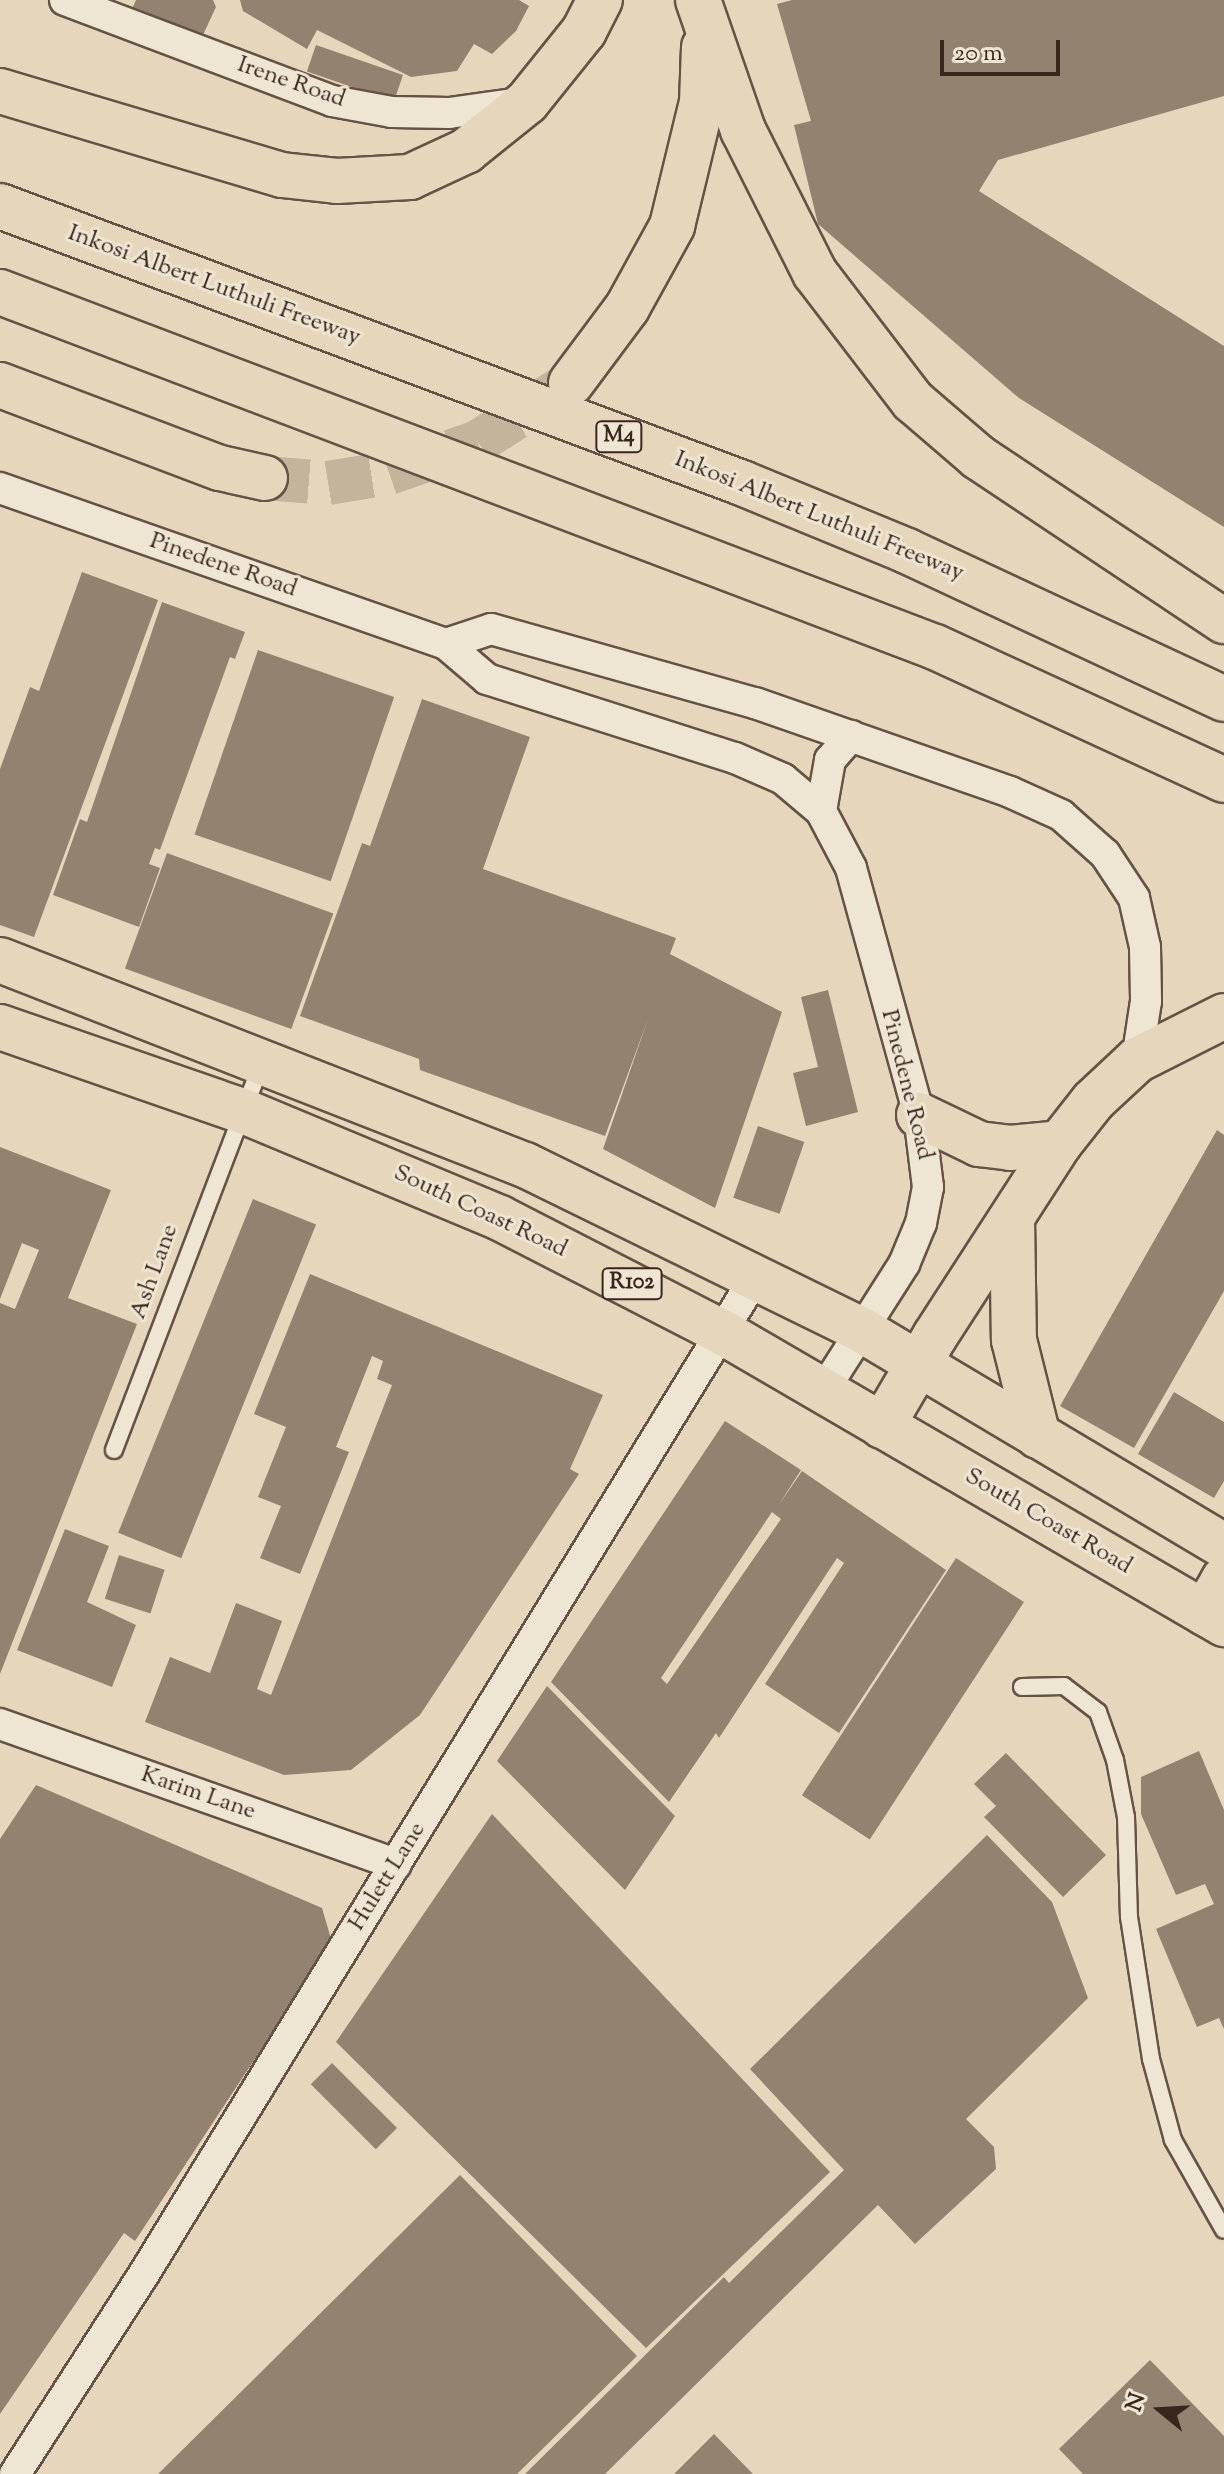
<!DOCTYPE html>
<html>
<head>
<meta charset="utf-8">
<style>
  body { margin:0 }
  #map { position:relative; width:1224px; height:2474px; overflow:hidden; background:#e6d7bc; font-family:"Sorts Mill Goudy",serif }
  div>[style] { position:absolute }
  .building>* { inset:0; background:#948270; transform-origin:0 0 }
  .motorway-tunnel>* { height:44px; margin-top:-22px; transform-origin:0; background:repeating-linear-gradient(90deg,#c4b49c 0 44px,transparent 0 66px) }
  .roads { filter:drop-shadow(2px 0 #665246) drop-shadow(-2px 0 #665246) drop-shadow(0 2px #665246) drop-shadow(0 -2px #665246) }
  .service>* { height:16px; margin:-8px; padding:0 8px; transform-origin:8px; border-radius:8px; background:#efe5d3 }
  .minor>* { height:30px; margin:-15px; padding:0 15px; transform-origin:15px; border-radius:15px; background:#efe5d3 }
  .trunk>* { height:44px; margin:-22px; padding:0 22px; transform-origin:22px; border-radius:22px; background:#e6d7bc }
  .motorway>* { height:44px; margin:-22px; padding:0 22px; transform-origin:22px; border-radius:22px; background:#e6d7bc }
  span { translate:-50% -50%; white-space:nowrap; text-align:center; line-height:1.15; -webkit-text-stroke:6px #efe5d3; paint-order:stroke }
  .shield-label span { padding:2px 6px; background:#efe5d3; border:2px solid; border-radius:6px; -webkit-text-stroke-width:0 }
  .shield-label { font-size:22px; color:#3b261e; font-weight:700 }
  .street-label { font-size:24px; color:#3b261e }
  .north { position:absolute; left:1120px; top:2370px; width:80px; height:80px; -webkit-text-stroke:6px #efe5d3; paint-order:stroke; rotate:288deg; font-size:22px; font-weight:700; line-height:32px; text-align:center; color:#3b261e }
  .north::after { content:''; display:block; margin:auto; width:28px; height:36px; background:#3b261e; clip-path:polygon(50% 0,100% 100%,50% 72%,0 100%) }
  .scale { position:absolute; left:940px; top:40px; width:120px; height:36px; box-sizing:border-box; border:4px solid #3b261e; border-top:0; padding-left:10px; font-size:24px; line-height:28px; white-space:nowrap; color:#3b261e; -webkit-text-stroke:6px #efe5d3; paint-order:stroke }
</style>
</head>
<body>
<div id="map">
  <div class="building">
    <i style="clip-path:polygon(136px 0,213px 0,216px 7px,202px 37px,132px 9px)"></i>
    <i style="clip-path:polygon(240px 0,519px 0,529px 6px,516px 31px,492px 54px,474px 44px,457px 71px,411px 77px,317px 30px,307px 49px,243px 11px)"></i>
    <i style="clip-path:polygon(792px 0,1224px 0,1224px 96px,998px 160px,979px 191px,1224px 346px,1224px 527px,1019px 398px,818px 224px,794px 125px,811px 121px,777px 4px)"></i>
    <i style="left:316px;top:45px;width:92px;height:28px;rotate:19deg"></i>
    <i style="clip-path:polygon(82px 572px,158px 600px,34px 937px,0 925px,0 769px,30px 687px,39px 691px)"></i>
    <i style="clip-path:polygon(162px 602px,245px 632px,235px 659px,230px 657px,160px 850px,155px 848px,149px 864px,160px 868px,139px 927px,53px 895px,80px 819px,87px 822px)"></i>
    <i style="left:258px;top:650px;width:144px;height:195px;rotate:19deg"></i>
    <i style="clip-path:polygon(422px 699px,530px 737px,483px 869px,676px 938px,670px 954px,782px 1012px,715px 1208px,603px 1149px,648px 1019px,605px 1136px,420px 1070px,419px 1059px,300px 1016px,362px 843px,370px 846px)"></i>
    <i style="left:167px;top:853px;width:177px;height:123px;rotate:20deg"></i>
    <i style="clip-path:polygon(828px 990px,858px 1112px,806px 1126px,793px 1073px,818px 1067px,801px 997px)"></i>
    <i style="left:758px;top:1126px;width:49px;height:76px;rotate:19deg"></i>
    <i style="clip-path:polygon(1217px 1130px,1224px 1135px,1224px 1291px,1134px 1448px,1060px 1406px)"></i>
    <i style="clip-path:polygon(0 1147px,111px 1190px,68px 1298px,137px 1324px,0 1674px,0 1303px,15px 1309px,39px 1250px,22px 1243px,0 1299px)"></i>
    <i style="left:253px;top:1199px;width:68px;height:360px;rotate:22deg"></i>
    <i style="clip-path:polygon(310px 1274px,603px 1395px,570px 1469px,579px 1474px,420px 1715px,351px 1770px,284px 1775px,145px 1722px,170px 1657px,210px 1673px,236px 1603px,282px 1621px,257px 1689px,271px 1695px,392px 1385px,377px 1379px,383px 1361px,372px 1356px,336px 1447px,349px 1452px,300px 1574px,260px 1558px,281px 1506px,258px 1497px,286px 1427px,254px 1414px)"></i>
    <i style="clip-path:polygon(1174px 1392px,1224px 1422px,1224px 1481px,1214px 1498px,1138px 1454px)"></i>
    <i style="clip-path:polygon(evenodd,725px 1421px,801px 1470px,778px 1506px,802px 1471px,946px 1570px,839px 1733px,765px 1684px,844px 1563px,837px 1558px,719px 1738px,716px 1733px,669px 1802px,551px 1682px,725px 1421px,772px 1512px,781px 1519px,667px 1684px,661px 1678px,772px 1512px)"></i>
    <i style="clip-path:polygon(65px 1529px,109px 1546px,87px 1602px,136px 1625px,112px 1687px,17px 1650px)"></i>
    <i style="left:119px;top:1555px;width:48px;height:46px;rotate:18deg"></i>
    <i style="left:956px;top:1558px;width:81px;height:283px;rotate:33deg"></i>
    <i style="clip-path:polygon(547px 1686px,675px 1816px,625px 1890px,497px 1761px)"></i>
    <i style="clip-path:polygon(1199px 1751px,1224px 1810px,1224px 2029px,1219px 2018px,1197px 2027px,1156px 1929px,1214px 1904px,1205px 1884px,1176px 1895px,1141px 1814px,1141px 1777px)"></i>
    <i style="clip-path:polygon(1006px 1753px,1106px 1855px,1063px 1897px,984px 1817px,996px 1806px,974px 1784px)"></i>
    <i style="clip-path:polygon(36px 1785px,322px 1908px,332px 1942px,135px 2241px,124px 2233px,0 2414px,0 1839px)"></i>
    <i style="clip-path:polygon(492px 1814px,830px 2172px,646px 2348px,336px 2042px)"></i>
    <i style="clip-path:polygon(987px 1835px,1052px 1902px,1088px 1998px,966px 2119px,994px 2147px,996px 2169px,915px 2244px,878px 2205px,605px 2474px,525px 2474px,724px 2277px,729px 2283px,844px 2170px,750px 2069px)"></i>
    <i style="left:332px;top:2063px;width:92px;height:30px;rotate:45deg"></i>
    <i style="clip-path:polygon(460px 2175px,637px 2356px,517px 2474px,158px 2474px)"></i>
    <i style="clip-path:polygon(1150px 2360px,1224px 2436px,1224px 2474px,1083px 2474px,1059px 2449px)"></i>
    <i style="clip-path:polygon(714px 2434px,753px 2474px,674px 2474px)"></i>
  </div>
  <div class="motorway-tunnel">
    <i style="left:265px;top:478px;width:63px;rotate:4.5deg"></i>
    <i style="left:328px;top:483px;width:62px;rotate:-9.3deg"></i>
    <i style="left:389px;top:473px;width:94px;rotate:-19.2deg"></i>
    <i style="left:478px;top:442px;width:100px;rotate:-32.7deg"></i>
  </div>
  <div class="roads">
    <div class="service">
      <i style="left:114px;top:1450px;width:414px;rotate:-69.1deg"></i>
      <i style="left:1022px;top:1687px;width:42px;rotate:-1.4deg"></i>
      <i style="left:1064px;top:1686px;width:43px;rotate:37.4deg"></i>
      <i style="left:1098px;top:1712px;width:51px;rotate:70.5deg"></i>
      <i style="left:1115px;top:1760px;width:58px;rotate:79.1deg"></i>
      <i style="left:1126px;top:1817px;width:100px;rotate:88.3deg"></i>
      <i style="left:1129px;top:1917px;width:144px;rotate:81.2deg"></i>
      <i style="left:1151px;top:2059px;width:84px;rotate:74.8deg"></i>
      <i style="left:1173px;top:2140px;width:103px;rotate:60.5deg"></i>
    </div>
    <div class="minor">
      <i style="left:65px;top:0;width:285px;rotate:20.7deg"></i>
      <i style="left:332px;top:101px;width:61px;rotate:10.4deg"></i>
      <i style="left:392px;top:112px;width:57px;rotate:1deg"></i>
      <i style="left:449px;top:113px;width:74px;rotate:-7.8deg"></i>
      <i style="left:0;top:488px;width:472px;rotate:19.3deg"></i>
      <i style="left:446px;top:644px;width:54px;rotate:40.5deg"></i>
      <i style="left:487px;top:679px;width:260px;rotate:17.7deg"></i>
      <i style="left:735px;top:758px;width:52px;rotate:23.6deg"></i>
      <i style="left:783px;top:779px;width:50px;rotate:40.1deg"></i>
      <i style="left:821px;top:811px;width:64px;rotate:62.2deg"></i>
      <i style="left:851px;top:868px;width:256px;rotate:74.6deg"></i>
      <i style="left:919px;top:1115px;width:73px;rotate:82.9deg"></i>
      <i style="left:928px;top:1187px;width:37px;rotate:101deg"></i>
      <i style="left:921px;top:1223px;width:44px;rotate:112.5deg"></i>
      <i style="left:904px;top:1264px;width:151px;rotate:122.5deg"></i>
      <i style="left:446px;top:644px;width:47px;rotate:-18.4deg"></i>
      <i style="left:491px;top:629px;width:274px;rotate:15.7deg"></i>
      <i style="left:755px;top:703px;width:270px;rotate:19.2deg"></i>
      <i style="left:1010px;top:792px;width:56px;rotate:24.3deg"></i>
      <i style="left:1061px;top:815px;width:59px;rotate:41.6deg"></i>
      <i style="left:1105px;top:854px;width:53px;rotate:56.6deg"></i>
      <i style="left:1134px;top:898px;width:50px;rotate:77.3deg"></i>
      <i style="left:1145px;top:947px;width:54px;rotate:88.9deg"></i>
      <i style="left:1146px;top:1001px;width:60px;rotate:98.7deg"></i>
      <i style="left:821px;top:811px;width:52px;rotate:-80deg"></i>
      <i style="left:830px;top:760px;width:32px;rotate:-49deg"></i>
      <i style="left:0;top:1724px;width:420px;rotate:19.5deg"></i>
      <i style="left:15px;top:2474px;width:244px;rotate:-57.2deg"></i>
      <i style="left:147px;top:2269px;width:1165px;rotate:-58.48deg"></i>
    </div>
    <div class="trunk">
      <i style="left:0;top:960px;width:564px;rotate:21.33deg"></i>
      <i style="left:525px;top:1165px;width:373px;rotate:26.1deg"></i>
      <i style="left:860px;top:1329px;width:424px;rotate:30.8deg"></i>
      <i style="left:0;top:1027px;width:257px;rotate:19.1deg"></i>
      <i style="left:243px;top:1111px;width:278px;rotate:22.6deg"></i>
      <i style="left:500px;top:1218px;width:252px;rotate:27.2deg"></i>
      <i style="left:724px;top:1333px;width:579px;rotate:30.2deg"></i>
      <i style="left:1205px;top:1613px;width:39px;rotate:-61deg"></i>
    </div>
    <div class="motorway">
      <i style="left:698px;top:0;width:138px;rotate:70.9deg"></i>
      <i style="left:743px;top:130px;width:160px;rotate:63.3deg"></i>
      <i style="left:815px;top:273px;width:161px;rotate:52.6deg"></i>
      <i style="left:913px;top:401px;width:86px;rotate:40.7deg"></i>
      <i style="left:978px;top:457px;width:296px;rotate:33.7deg"></i>
      <i style="left:0;top:91px;width:294px;rotate:16.6deg"></i>
      <i style="left:282px;top:175px;width:55px;rotate:6.2deg"></i>
      <i style="left:337px;top:181px;width:73px;rotate:-3.1deg"></i>
      <i style="left:410px;top:177px;width:62px;rotate:-24.9deg"></i>
      <i style="left:466px;top:151px;width:78px;rotate:-38.8deg"></i>
      <i style="left:527px;top:102px;width:91px;rotate:-51.2deg"></i>
      <i style="left:584px;top:31px;width:35px;rotate:-63deg"></i>
      <i style="left:0;top:206px;width:792px;rotate:20.47deg"></i>
      <i style="left:742px;top:483px;width:178px;rotate:22.4deg"></i>
      <i style="left:907px;top:551px;width:350px;rotate:25deg"></i>
      <i style="left:0;top:292px;width:1000px;rotate:20.79deg"></i>
      <i style="left:935px;top:647px;width:318px;rotate:24.7deg"></i>
      <i style="left:571px;top:383px;width:94px;rotate:-53.3deg"></i>
      <i style="left:627px;top:308px;width:94px;rotate:-61.2deg"></i>
      <i style="left:672px;top:226px;width:128px;rotate:-76.4deg"></i>
      <i style="left:702px;top:102px;width:55px;rotate:-87.9deg"></i>
      <i style="left:0;top:385px;width:235px;rotate:20.7deg"></i>
      <i style="left:220px;top:468px;width:46px;rotate:12.5deg"></i>
      <i style="left:919px;top:1115px;width:67px;rotate:25.8deg"></i>
      <i style="left:979px;top:1144px;width:31px;rotate:7deg"></i>
      <i style="left:1010px;top:1148px;width:50px;rotate:-5.7deg"></i>
      <i style="left:1012px;top:1218px;width:122px;rotate:89.1deg"></i>
      <i style="left:1014px;top:1340px;width:99px;rotate:76deg"></i>
      <i style="left:882px;top:1426px;width:104px;rotate:-59.5deg"></i>
      <i style="left:935px;top:1336px;width:230px;rotate:-57.1deg"></i>
      <i style="left:1060px;top:1143px;width:53px;rotate:-51.8deg"></i>
      <i style="left:1093px;top:1101px;width:60px;rotate:-43deg"></i>
      <i style="left:1137px;top:1060px;width:97px;rotate:-26.8deg"></i>
    </div>
  </div>
  <div class="shield-label">
    <span style="left:619px;top:437px">M4</span>
    <span style="left:632px;top:1284px">R102</span>
  </div>
  <div class="street-label">
    <span style="left:291px;top:83px;rotate:19deg">Irene Road</span>
    <span style="left:214px;top:286px;rotate:20deg">Inkosi Albert Luthuli Freeway</span>
    <span style="left:819px;top:517px;rotate:22deg">Inkosi Albert Luthuli Freeway</span>
    <span style="left:223px;top:566px;rotate:19deg">Pinedene Road</span>
    <span style="left:906px;top:1085px;rotate:76deg">Pinedene Road</span>
    <span style="left:480px;top:1212px;rotate:25deg">South Coast Road</span>
    <span style="left:155px;top:1272px;rotate:-70deg">Ash Lane</span>
    <span style="left:1048px;top:1522px;rotate:30deg">South Coast Road</span>
    <span style="left:198px;top:1794px;rotate:19deg">Karim Lane</span>
    <span style="left:388px;top:1877px;rotate:-58deg">Hulett Lane</span>
  </div>
  <div class="north">N</div>
  <div class="scale">20 m</div>
</div>
</body>
</html>
